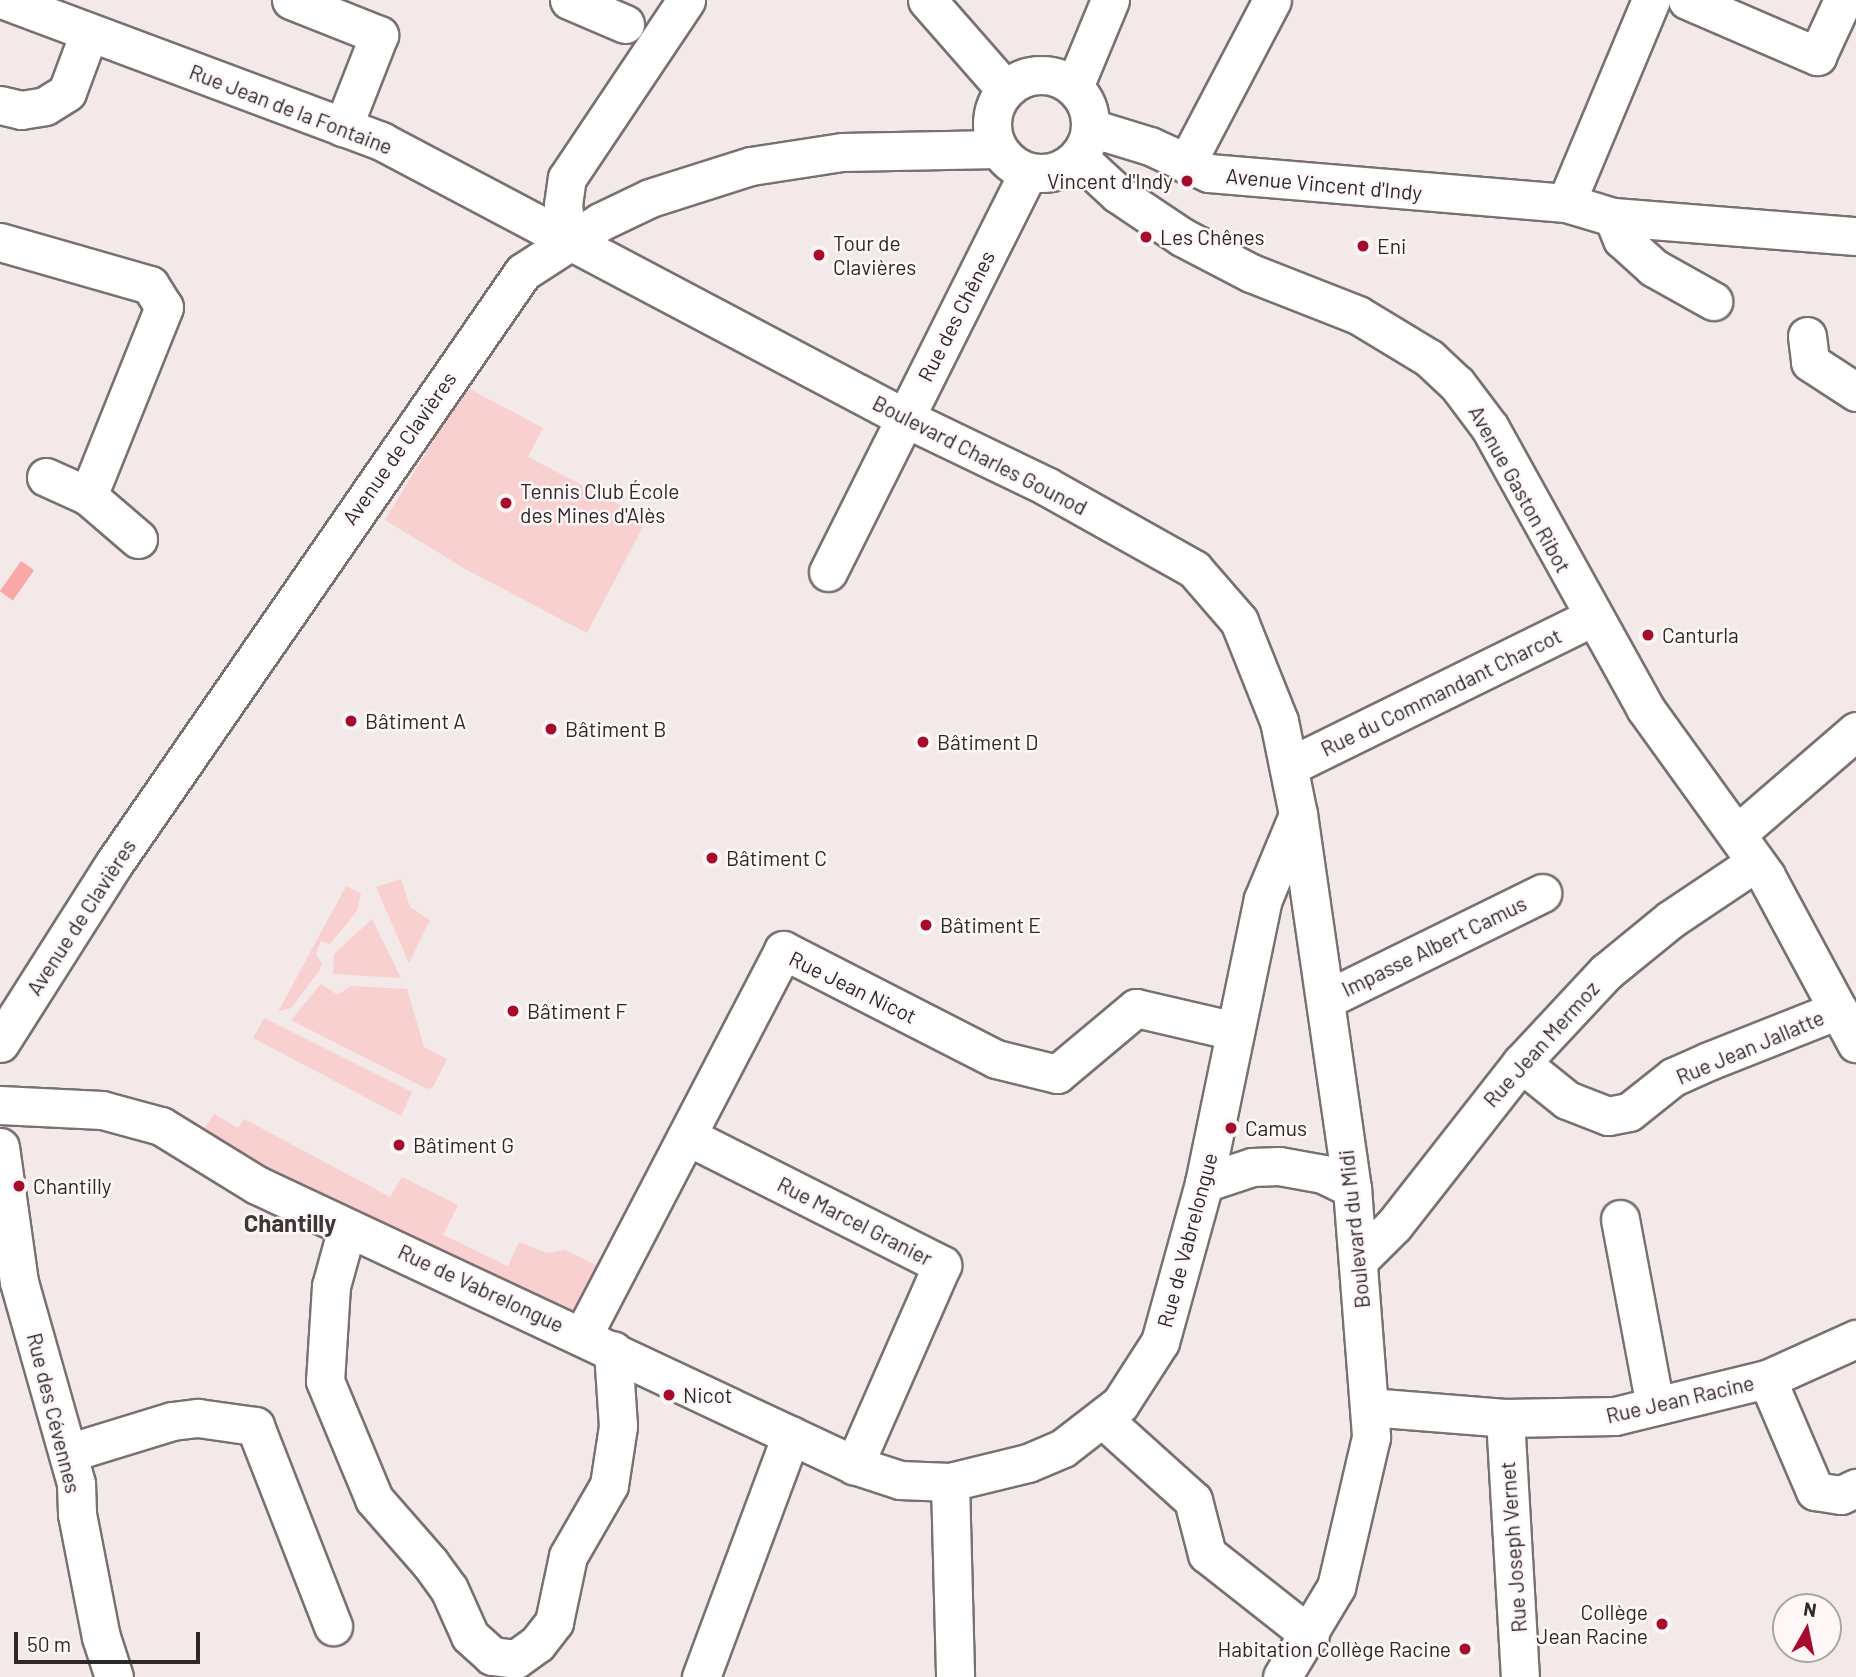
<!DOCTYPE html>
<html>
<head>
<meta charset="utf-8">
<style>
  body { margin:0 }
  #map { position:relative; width:1856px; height:1677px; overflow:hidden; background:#f3e9e9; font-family:Barlow,sans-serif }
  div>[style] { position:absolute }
  .green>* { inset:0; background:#f8d0cf }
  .water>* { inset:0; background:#f9a7a7; transform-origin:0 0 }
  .roads { filter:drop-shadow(2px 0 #797170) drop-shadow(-2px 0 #797170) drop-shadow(0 2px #797170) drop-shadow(0 -2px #797170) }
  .minor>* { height:37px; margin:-18.5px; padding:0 18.5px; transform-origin:18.5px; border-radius:18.5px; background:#fff }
  .minor>.ring { margin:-18.5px; padding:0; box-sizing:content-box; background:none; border:37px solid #fff; border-radius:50% }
  .dots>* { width:19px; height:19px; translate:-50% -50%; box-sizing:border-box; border:4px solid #fff7f7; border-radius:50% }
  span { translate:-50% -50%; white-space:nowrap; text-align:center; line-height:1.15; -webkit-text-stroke:5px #fff7f7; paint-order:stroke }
  .street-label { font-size:21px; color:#2b2827 }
  .poi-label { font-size:21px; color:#2b2827 }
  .right { translate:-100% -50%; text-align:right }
  .left { translate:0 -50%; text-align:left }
  .quarter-label { font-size:24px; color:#3e3737; font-weight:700 }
  .north { position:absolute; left:1772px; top:1593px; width:70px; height:70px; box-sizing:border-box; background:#fff7f7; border:2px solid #aaa4a4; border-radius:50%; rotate:9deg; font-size:19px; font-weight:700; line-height:28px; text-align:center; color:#2b2827 }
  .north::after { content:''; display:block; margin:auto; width:24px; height:32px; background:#a60b2c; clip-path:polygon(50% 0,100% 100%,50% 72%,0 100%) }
  .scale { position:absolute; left:14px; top:1632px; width:186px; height:32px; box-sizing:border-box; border:4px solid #2b2827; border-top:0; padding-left:9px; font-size:21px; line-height:24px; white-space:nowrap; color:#2b2827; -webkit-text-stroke:5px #fff7f7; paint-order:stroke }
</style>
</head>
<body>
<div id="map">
  <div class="green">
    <i style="clip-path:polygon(466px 387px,543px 428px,528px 457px,647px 519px,587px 633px,467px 570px,385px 520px)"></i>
    <i style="clip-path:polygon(401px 879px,410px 907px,430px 920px,409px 963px,376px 887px)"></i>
    <i style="clip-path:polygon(346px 886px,361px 894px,357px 911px,330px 944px,321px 941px,316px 954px,322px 963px,319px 971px,292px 1007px,278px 1012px)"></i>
    <i style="clip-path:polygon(372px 919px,401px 978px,333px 974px,334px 954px)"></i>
    <i style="clip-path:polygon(321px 984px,338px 995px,350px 986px,407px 989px,424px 1047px,447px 1059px,433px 1087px,427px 1089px,291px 1020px)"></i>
    <i style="clip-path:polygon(264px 1018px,412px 1092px,401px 1116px,253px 1038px)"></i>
    <i style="clip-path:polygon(214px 1114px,238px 1128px,244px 1119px,390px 1197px,402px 1177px,458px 1205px,443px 1235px,508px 1266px,519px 1242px,547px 1253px,565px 1250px,598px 1266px,573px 1315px,365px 1223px,199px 1136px)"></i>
  </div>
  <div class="water">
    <i style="left:21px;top:561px;width:16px;height:37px;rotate:35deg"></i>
  </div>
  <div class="roads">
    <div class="minor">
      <i style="left:4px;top:0;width:403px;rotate:20.5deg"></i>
      <i style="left:381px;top:141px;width:593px;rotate:27.86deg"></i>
      <i style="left:905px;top:418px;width:157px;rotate:25.7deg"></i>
      <i style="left:1046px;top:486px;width:170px;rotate:29.3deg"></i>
      <i style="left:1194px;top:569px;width:69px;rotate:49.1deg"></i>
      <i style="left:1239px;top:621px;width:108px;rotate:68.2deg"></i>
      <i style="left:1279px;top:721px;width:95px;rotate:78.5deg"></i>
      <i style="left:1298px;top:814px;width:378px;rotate:81.8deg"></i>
      <i style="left:1352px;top:1188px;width:250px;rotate:85.6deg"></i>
      <i style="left:1371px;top:1437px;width:154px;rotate:103.1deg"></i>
      <i style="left:1336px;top:1587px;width:105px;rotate:121deg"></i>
      <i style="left:291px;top:0;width:95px;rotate:21.7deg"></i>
      <i style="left:379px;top:35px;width:99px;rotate:111.4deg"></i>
      <i style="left:569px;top:0;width:61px;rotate:23.2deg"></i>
      <i style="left:927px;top:0;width:118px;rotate:48.8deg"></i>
      <i style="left:1687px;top:0;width:142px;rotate:23.3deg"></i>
      <i style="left:1817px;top:56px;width:62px;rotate:-65.1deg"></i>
      <i class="ring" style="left:992px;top:75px;width:61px;height:61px"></i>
      <i style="left:1074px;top:87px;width:94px;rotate:-67.5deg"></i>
      <i style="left:0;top:105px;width:22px;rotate:13deg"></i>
      <i style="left:21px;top:110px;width:24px;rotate:-9deg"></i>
      <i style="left:45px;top:106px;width:26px;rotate:-32deg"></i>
      <i style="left:67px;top:92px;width:63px;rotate:-69.6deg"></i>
      <i style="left:1091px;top:128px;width:62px;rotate:17deg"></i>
      <i style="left:1150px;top:146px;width:65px;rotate:24.6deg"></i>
      <i style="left:1209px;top:173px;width:358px;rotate:4.8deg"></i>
      <i style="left:1566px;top:203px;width:49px;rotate:16.6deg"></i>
      <i style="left:1613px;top:217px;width:244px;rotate:4.5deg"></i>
      <i style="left:1078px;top:157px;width:54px;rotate:42.8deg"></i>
      <i style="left:1118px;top:194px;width:77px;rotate:33.9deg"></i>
      <i style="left:1182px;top:237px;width:78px;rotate:27.6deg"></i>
      <i style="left:1251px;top:273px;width:115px;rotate:21.4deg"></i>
      <i style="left:1358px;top:315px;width:83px;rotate:31.2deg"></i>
      <i style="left:1429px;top:358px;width:38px;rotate:43deg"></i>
      <i style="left:1457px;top:384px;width:55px;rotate:53.1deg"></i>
      <i style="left:1490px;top:428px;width:320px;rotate:61deg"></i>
      <i style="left:1645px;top:708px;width:207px;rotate:54.2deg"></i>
      <i style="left:1766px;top:876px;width:190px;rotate:61.7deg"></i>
      <i style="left:1186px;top:164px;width:185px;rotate:-62.3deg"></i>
      <i style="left:1566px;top:203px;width:220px;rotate:-67.3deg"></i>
      <i style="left:1613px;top:217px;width:24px;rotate:68deg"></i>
      <i style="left:1622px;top:239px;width:43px;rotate:42.2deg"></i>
      <i style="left:1654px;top:268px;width:68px;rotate:29.2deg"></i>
      <i style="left:0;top:242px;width:156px;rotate:16deg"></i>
      <i style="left:150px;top:285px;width:26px;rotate:58deg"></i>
      <i style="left:164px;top:307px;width:204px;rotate:111.9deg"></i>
      <i style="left:567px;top:242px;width:37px;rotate:-96deg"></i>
      <i style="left:563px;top:205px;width:27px;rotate:-82deg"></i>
      <i style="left:567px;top:178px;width:214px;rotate:-56.2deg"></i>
      <i style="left:1807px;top:336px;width:26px;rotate:83deg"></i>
      <i style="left:1810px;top:362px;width:55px;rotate:33.1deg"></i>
      <i style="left:46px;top:477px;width:46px;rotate:24.3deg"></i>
      <i style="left:88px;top:496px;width:66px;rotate:40.7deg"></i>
      <i style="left:828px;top:572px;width:447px;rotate:-63.4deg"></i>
      <i style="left:1290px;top:766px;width:335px;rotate:-26.2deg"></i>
      <i style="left:1738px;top:833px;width:156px;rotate:-40.8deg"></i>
      <i style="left:1327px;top:999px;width:240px;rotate:-26.2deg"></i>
      <i style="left:0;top:1043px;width:214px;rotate:-57.6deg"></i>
      <i style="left:115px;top:862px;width:717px;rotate:-55.34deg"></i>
      <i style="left:523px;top:272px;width:92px;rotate:-33deg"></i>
      <i style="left:600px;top:222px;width:55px;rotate:-25.6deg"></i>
      <i style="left:650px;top:198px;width:106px;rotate:-17.6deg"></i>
      <i style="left:751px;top:166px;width:92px;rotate:-8.7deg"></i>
      <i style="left:842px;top:152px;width:156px;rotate:-1.1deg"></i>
      <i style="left:1521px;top:1063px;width:59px;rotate:38.8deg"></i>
      <i style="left:1567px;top:1100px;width:44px;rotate:21.3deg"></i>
      <i style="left:1608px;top:1116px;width:21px;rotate:-11deg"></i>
      <i style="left:1629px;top:1112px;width:56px;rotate:-38.5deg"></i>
      <i style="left:1673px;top:1077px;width:39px;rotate:-24deg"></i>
      <i style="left:1709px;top:1061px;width:139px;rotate:-21.6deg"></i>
      <i style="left:0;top:1105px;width:102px;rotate:2.8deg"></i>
      <i style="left:102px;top:1110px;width:61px;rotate:15.2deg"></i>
      <i style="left:161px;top:1126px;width:113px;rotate:31.6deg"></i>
      <i style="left:257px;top:1185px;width:659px;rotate:25.13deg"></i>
      <i style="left:854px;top:1465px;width:48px;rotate:18.1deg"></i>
      <i style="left:900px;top:1480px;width:50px;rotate:2.3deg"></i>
      <i style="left:950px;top:1482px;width:80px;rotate:-13.7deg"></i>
      <i style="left:1028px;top:1463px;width:38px;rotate:-23deg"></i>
      <i style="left:1063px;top:1448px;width:72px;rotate:-37.7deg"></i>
      <i style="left:1120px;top:1404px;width:74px;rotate:-57.2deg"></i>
      <i style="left:1160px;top:1342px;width:165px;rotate:-74.5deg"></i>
      <i style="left:1204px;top:1183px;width:290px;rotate:-78.3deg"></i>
      <i style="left:1263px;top:899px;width:91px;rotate:-67.4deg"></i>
      <i style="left:687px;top:1136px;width:286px;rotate:26.8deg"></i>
      <i style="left:942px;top:1265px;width:219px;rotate:113.7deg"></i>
      <i style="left:0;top:1147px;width:136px;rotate:82deg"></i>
      <i style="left:19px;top:1282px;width:210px;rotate:74.2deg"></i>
      <i style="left:76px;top:1484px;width:30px;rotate:88deg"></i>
      <i style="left:77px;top:1514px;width:125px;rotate:79deg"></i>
      <i style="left:101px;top:1637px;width:42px;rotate:72deg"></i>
      <i style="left:1204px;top:1183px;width:51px;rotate:-18.4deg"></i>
      <i style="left:1252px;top:1167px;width:27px;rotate:-2deg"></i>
      <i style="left:1279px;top:1166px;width:45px;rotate:10.3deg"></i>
      <i style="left:1323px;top:1174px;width:32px;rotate:26deg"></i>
      <i style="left:1620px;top:1219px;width:190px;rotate:79.4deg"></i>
      <i style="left:347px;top:1228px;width:60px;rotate:105.4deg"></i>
      <i style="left:331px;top:1286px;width:95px;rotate:93.6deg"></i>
      <i style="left:325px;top:1381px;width:128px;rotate:67.4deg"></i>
      <i style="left:374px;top:1499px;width:85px;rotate:48.8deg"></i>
      <i style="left:430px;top:1563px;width:32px;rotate:54deg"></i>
      <i style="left:449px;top:1589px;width:51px;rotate:65.9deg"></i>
      <i style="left:470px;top:1636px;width:30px;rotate:42deg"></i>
      <i style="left:492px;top:1656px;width:24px;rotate:7deg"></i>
      <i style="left:516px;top:1659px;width:26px;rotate:-36deg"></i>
      <i style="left:537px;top:1644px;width:28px;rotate:-52deg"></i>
      <i style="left:554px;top:1622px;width:67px;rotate:-78deg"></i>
      <i style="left:568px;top:1556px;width:82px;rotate:-60deg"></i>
      <i style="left:609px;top:1485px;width:60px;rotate:-81.3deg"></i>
      <i style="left:618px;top:1426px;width:76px;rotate:-93.8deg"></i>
      <i style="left:1359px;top:1260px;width:49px;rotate:-45deg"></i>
      <i style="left:1394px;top:1225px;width:206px;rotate:-51.9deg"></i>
      <i style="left:1521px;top:1063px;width:125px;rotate:-47deg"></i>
      <i style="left:1606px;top:972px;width:84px;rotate:-39.2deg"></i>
      <i style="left:1671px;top:919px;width:102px;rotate:-33.8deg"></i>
      <i style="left:583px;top:1335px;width:434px;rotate:-62.5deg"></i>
      <i style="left:783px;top:950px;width:239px;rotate:27.1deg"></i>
      <i style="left:996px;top:1059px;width:63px;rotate:13.8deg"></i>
      <i style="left:1057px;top:1074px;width:103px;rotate:-39.9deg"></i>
      <i style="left:1136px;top:1008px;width:102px;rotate:13.1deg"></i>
      <i style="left:1767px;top:1379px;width:122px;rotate:66.8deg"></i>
      <i style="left:1815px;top:1491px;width:26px;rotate:9deg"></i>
      <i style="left:1841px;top:1495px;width:17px;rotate:-25deg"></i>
      <i style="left:1369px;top:1407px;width:136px;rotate:4.6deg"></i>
      <i style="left:1505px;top:1418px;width:110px;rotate:-1deg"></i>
      <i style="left:1615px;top:1416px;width:156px;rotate:-13.7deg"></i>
      <i style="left:1767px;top:1379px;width:98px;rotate:-24.2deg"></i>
      <i style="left:1505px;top:1418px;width:259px;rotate:86.7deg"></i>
      <i style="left:1103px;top:1419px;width:121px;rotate:42deg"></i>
      <i style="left:1193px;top:1500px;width:56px;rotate:75.5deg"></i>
      <i style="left:1207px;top:1554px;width:131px;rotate:38.2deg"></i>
      <i style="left:68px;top:1453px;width:109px;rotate:-17.1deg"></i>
      <i style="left:172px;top:1421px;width:26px;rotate:-7deg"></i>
      <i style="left:198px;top:1418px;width:58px;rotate:8deg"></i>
      <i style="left:255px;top:1426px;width:215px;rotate:68.7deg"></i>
      <i style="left:950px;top:1482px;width:195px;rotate:88.5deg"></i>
      <i style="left:701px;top:1677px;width:258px;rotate:-69.6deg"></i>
    </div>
  </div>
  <div class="dots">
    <i style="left:1187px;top:181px;background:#a60b2c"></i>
    <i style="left:1146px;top:237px;background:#a60b2c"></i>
    <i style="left:1363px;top:246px;background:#a60b2c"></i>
    <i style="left:819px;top:255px;background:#a60b2c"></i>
    <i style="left:506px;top:503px;background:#a60b2c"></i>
    <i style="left:1648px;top:635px;background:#a60b2c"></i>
    <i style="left:351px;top:721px;background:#a60b2c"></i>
    <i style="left:551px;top:729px;background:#a60b2c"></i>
    <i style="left:923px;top:742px;background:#a60b2c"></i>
    <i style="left:712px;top:858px;background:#a60b2c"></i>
    <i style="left:926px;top:925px;background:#a60b2c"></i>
    <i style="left:513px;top:1011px;background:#a60b2c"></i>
    <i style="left:1231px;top:1128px;background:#a60b2c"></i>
    <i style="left:399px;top:1145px;background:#a60b2c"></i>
    <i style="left:19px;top:1186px;background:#a60b2c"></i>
    <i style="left:669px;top:1395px;background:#a60b2c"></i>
    <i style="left:1662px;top:1624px;background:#a60b2c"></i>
    <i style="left:1465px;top:1649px;background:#a60b2c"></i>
  </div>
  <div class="street-label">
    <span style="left:291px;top:109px;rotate:21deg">Rue Jean de la Fontaine</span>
    <span style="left:1324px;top:184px;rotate:5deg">Avenue Vincent d'Indy</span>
    <span style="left:956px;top:316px;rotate:-63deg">Rue des Chênes</span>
    <span style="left:399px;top:448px;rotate:-55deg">Avenue de Clavières</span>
    <span style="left:980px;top:455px;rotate:27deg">Boulevard Charles Gounod</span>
    <span style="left:1520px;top:489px;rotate:61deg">Avenue Gaston Ribot</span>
    <span style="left:1441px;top:692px;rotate:-26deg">Rue du Commandant Charcot</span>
    <span style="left:81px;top:917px;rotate:-57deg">Avenue de Clavières</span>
    <span style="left:1434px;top:946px;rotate:-26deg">Impasse Albert Camus</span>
    <span style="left:853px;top:987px;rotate:26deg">Rue Jean Nicot</span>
    <span style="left:1541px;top:1044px;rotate:-48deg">Rue Jean Mermoz</span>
    <span style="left:1750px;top:1047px;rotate:-23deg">Rue Jean Jallatte</span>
    <span style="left:855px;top:1221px;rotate:27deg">Rue Marcel Granier</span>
    <span style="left:1354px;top:1229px;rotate:-96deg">Boulevard du Midi</span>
    <span style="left:1187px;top:1240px;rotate:-75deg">Rue de Vabrelongue</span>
    <span style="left:481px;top:1288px;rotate:25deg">Rue de Vabrelongue</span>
    <span style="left:1680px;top:1399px;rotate:-13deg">Rue Jean Racine</span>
    <span style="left:54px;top:1413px;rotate:76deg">Rue des Cévennes</span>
    <span style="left:1513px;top:1547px;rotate:-94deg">Rue Joseph Vernet</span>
  </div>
  <div class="poi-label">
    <span class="right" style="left:1173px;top:181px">Vincent d'Indy</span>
    <span class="left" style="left:1160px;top:237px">Les Chênes</span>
    <span class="left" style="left:833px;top:255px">Tour de<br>Clavières</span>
    <span class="left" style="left:1377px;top:246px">Eni</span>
    <span class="left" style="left:520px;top:503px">Tennis Club École<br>des Mines d'Alès</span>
    <span class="left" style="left:1662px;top:635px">Canturla</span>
    <span class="left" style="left:365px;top:721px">Bâtiment A</span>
    <span class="left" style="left:565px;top:729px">Bâtiment B</span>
    <span class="left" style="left:937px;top:742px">Bâtiment D</span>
    <span class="left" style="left:726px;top:858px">Bâtiment C</span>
    <span class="left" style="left:940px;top:925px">Bâtiment E</span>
    <span class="left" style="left:527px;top:1011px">Bâtiment F</span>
    <span class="left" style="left:1245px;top:1128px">Camus</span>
    <span class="left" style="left:413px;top:1145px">Bâtiment G</span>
    <span class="left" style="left:33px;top:1186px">Chantilly</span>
    <span class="left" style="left:683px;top:1395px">Nicot</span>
    <span class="right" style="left:1648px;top:1624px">Collège<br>Jean Racine</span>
    <span class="right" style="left:1451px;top:1649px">Habitation Collège Racine</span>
  </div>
  <div class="quarter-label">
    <span style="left:290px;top:1223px">Chantilly</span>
  </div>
  <div class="north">N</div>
  <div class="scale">50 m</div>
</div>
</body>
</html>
